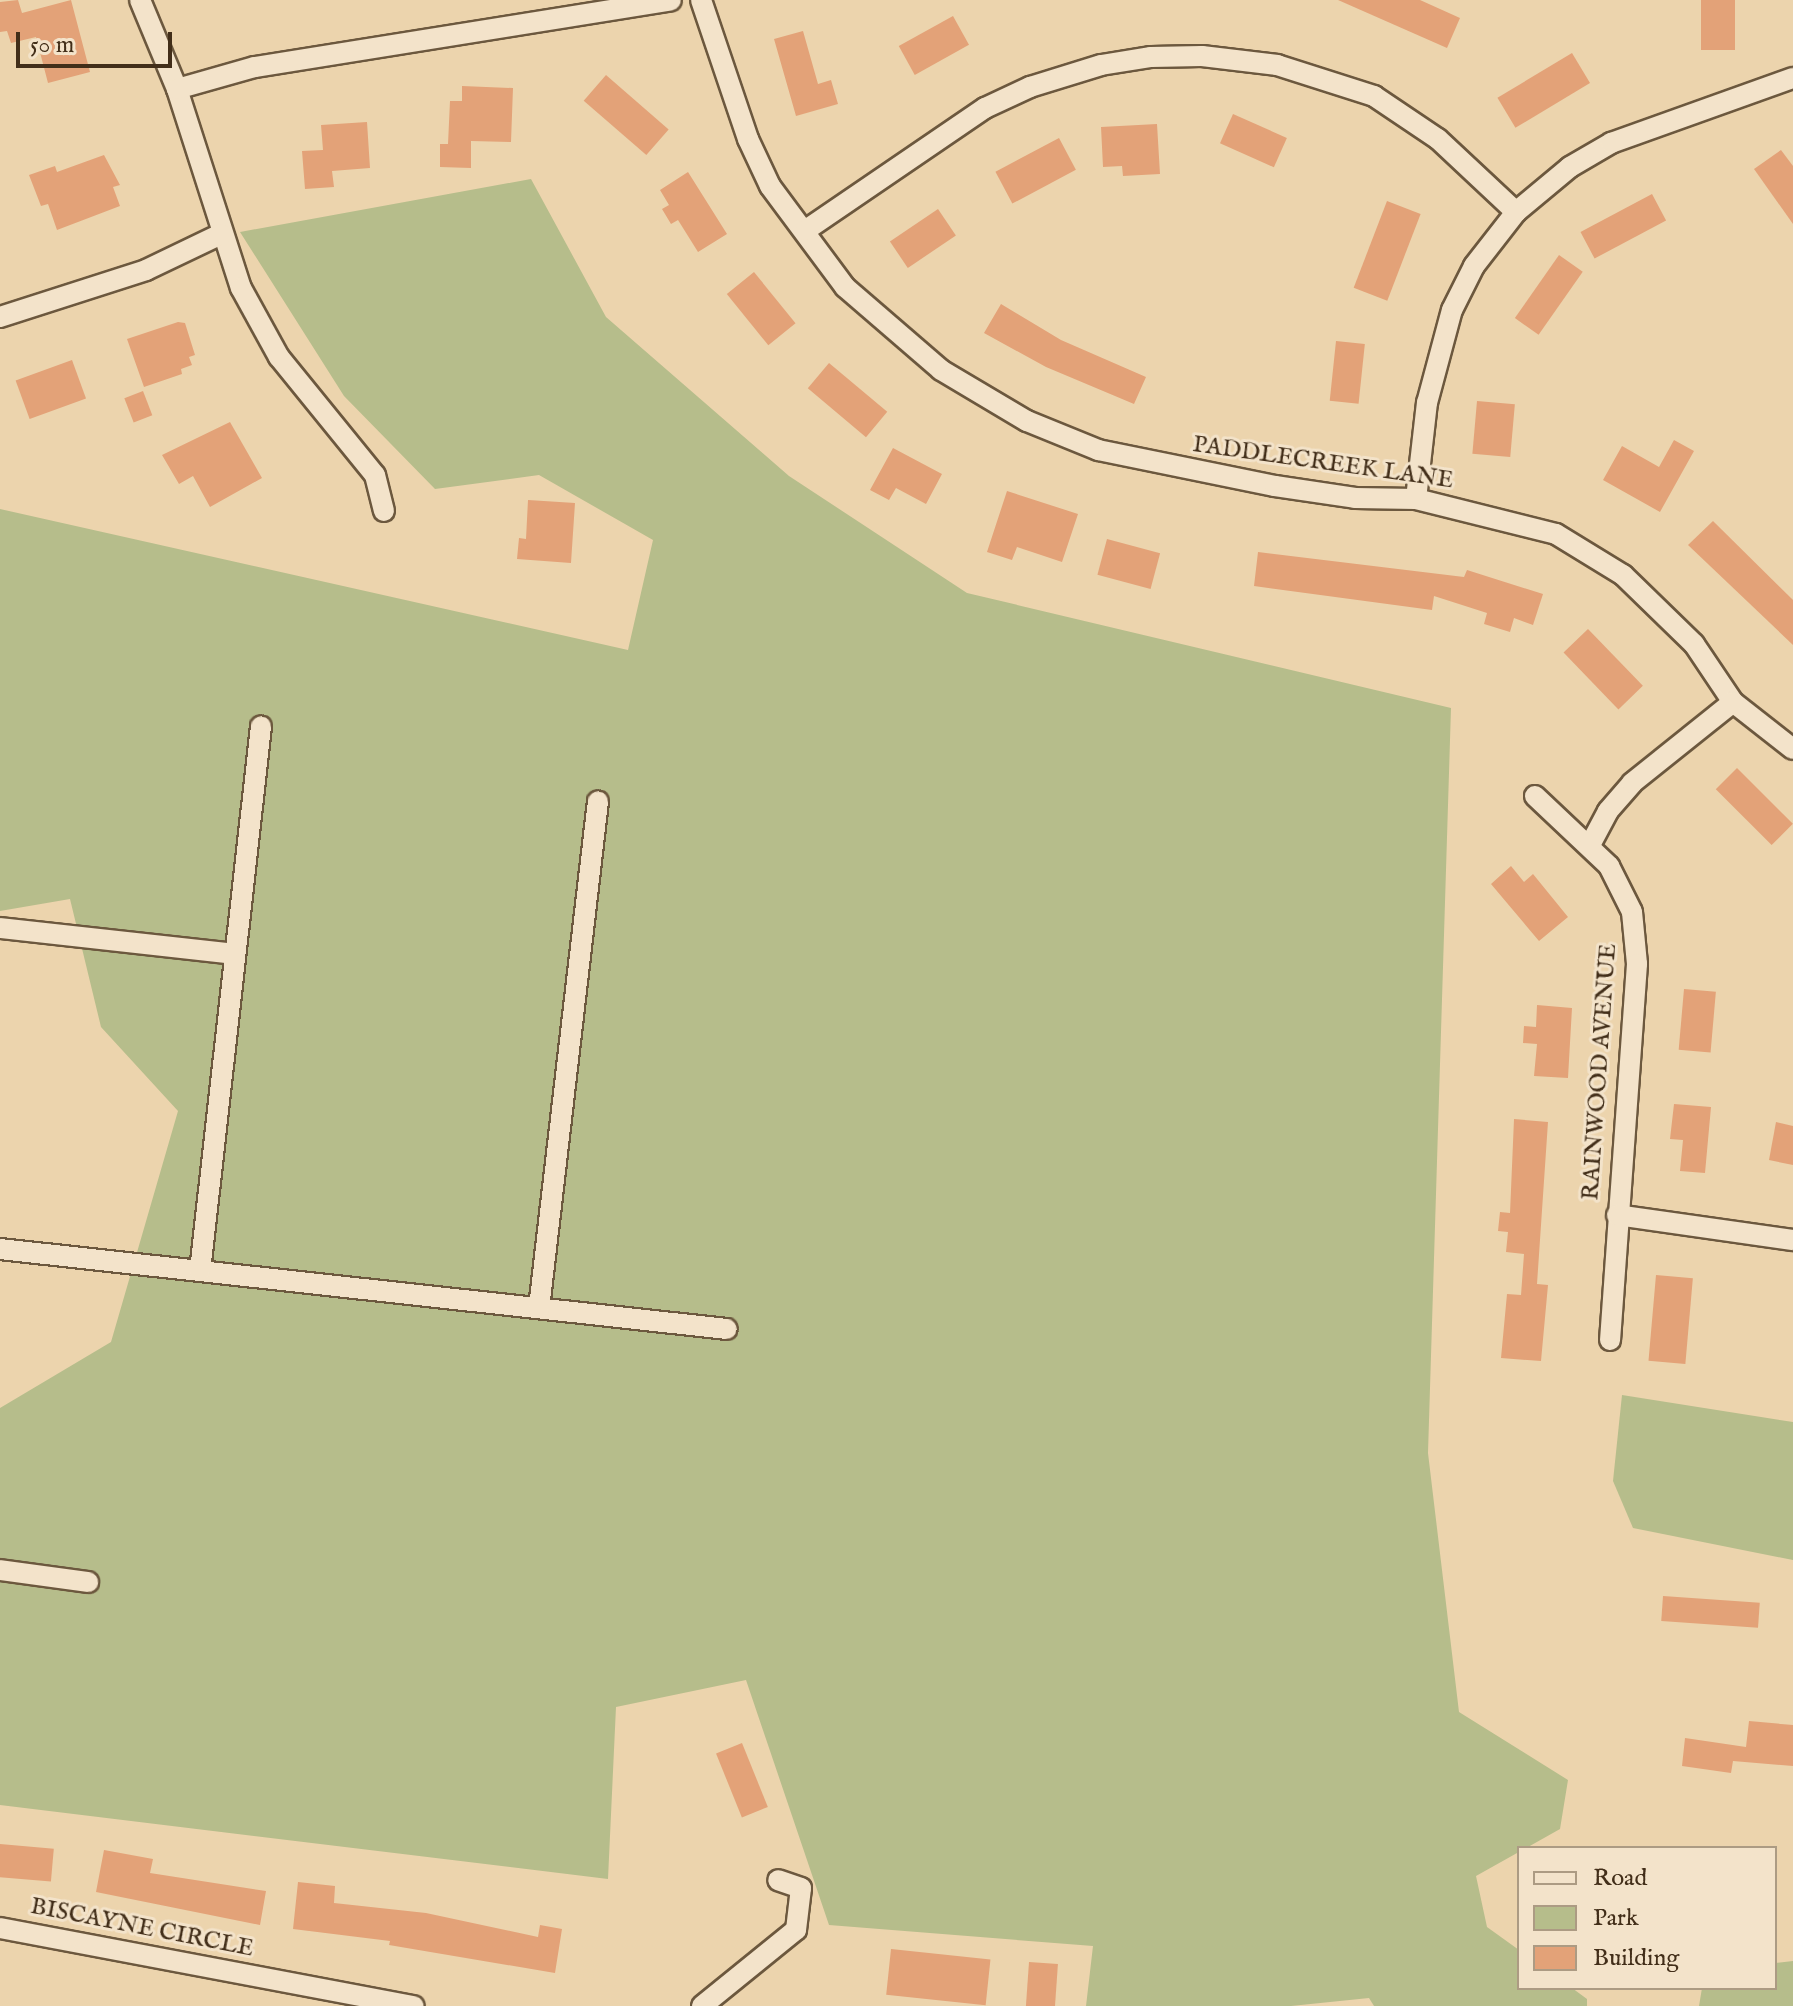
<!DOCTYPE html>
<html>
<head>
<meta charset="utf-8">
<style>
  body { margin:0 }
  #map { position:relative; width:1793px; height:2006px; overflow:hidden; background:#ecd4ad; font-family:"IM FELL English",serif }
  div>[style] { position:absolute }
  .green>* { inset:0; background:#b6bd8b }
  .building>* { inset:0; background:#e3a278; transform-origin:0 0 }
  .roads { filter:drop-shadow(2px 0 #6c583e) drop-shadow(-2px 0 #6c583e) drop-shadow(0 2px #6c583e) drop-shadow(0 -2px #6c583e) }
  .minor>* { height:20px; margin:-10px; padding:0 10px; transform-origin:10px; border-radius:10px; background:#f3e3ca }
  span { translate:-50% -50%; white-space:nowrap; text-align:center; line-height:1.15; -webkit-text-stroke:6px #f3e3ca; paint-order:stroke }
  .street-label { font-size:24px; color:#422e19 }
  .legend { position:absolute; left:1517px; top:1846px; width:260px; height:144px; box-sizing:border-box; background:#f3e3ca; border:2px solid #ac9b83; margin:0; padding:10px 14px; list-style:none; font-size:24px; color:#422e19 }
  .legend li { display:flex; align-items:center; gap:16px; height:40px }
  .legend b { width:40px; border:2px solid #ac9b83 }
  .scale { position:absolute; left:16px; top:32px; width:156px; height:36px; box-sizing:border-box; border:4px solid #422e19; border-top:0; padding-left:10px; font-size:24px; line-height:28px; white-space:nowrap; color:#422e19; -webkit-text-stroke:6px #f3e3ca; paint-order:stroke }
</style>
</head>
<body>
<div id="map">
  <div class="green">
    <i style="clip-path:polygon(531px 179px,606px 317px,789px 476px,967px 593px,1451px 708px,1428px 1453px,1459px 1712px,1568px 1780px,1560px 1829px,1476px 1876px,1487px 1927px,1519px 1950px,1519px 1988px,1572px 1988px,1587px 1999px,1587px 2006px,1374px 2006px,1369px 1998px,1291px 2006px,1086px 2006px,1093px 1946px,829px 1925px,746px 1680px,616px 1707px,608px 1879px,0 1805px,0 1408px,111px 1342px,178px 1111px,101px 1027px,70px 899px,0 911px,0 509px,628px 650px,653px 540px,539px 475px,435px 489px,344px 396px,240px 232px)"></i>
    <i style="clip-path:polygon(1622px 1395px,1793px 1422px,1793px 1560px,1633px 1528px,1613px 1481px)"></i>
    <i style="clip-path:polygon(1793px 1961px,1793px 2006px,1699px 2006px,1702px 1988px,1775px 1988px,1775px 1963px)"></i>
  </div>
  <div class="building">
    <i style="clip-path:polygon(18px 0,22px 13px,71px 0,90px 72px,48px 83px,36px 37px,11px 43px,7px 31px,0 32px,0 2px)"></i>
    <i style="clip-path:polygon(1338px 0,1420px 0,1460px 18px,1447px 48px)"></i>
    <i style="left:1701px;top:0;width:34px;height:50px"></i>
    <i style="left:953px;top:16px;width:33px;height:62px;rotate:61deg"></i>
    <i style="clip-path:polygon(803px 31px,818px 84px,831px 80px,838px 104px,796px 116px,774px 39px)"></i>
    <i style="left:1572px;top:53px;width:35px;height:87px;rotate:59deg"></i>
    <i style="left:606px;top:75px;width:83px;height:34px;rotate:41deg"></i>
    <i style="clip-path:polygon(462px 86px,513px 88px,511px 142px,471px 141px,471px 168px,440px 167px,440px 144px,448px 144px,450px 101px,462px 101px)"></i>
    <i style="left:1233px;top:114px;width:59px;height:32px;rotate:24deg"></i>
    <i style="clip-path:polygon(367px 122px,370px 168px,332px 171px,334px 187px,305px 189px,302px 151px,323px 150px,321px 125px)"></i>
    <i style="clip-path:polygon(1157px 124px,1160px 174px,1123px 176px,1122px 166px,1103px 167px,1101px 127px)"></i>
    <i style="left:1059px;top:138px;width:36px;height:72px;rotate:62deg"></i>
    <i style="clip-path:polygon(1781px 150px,1793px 166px,1793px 224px,1754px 169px)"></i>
    <i style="clip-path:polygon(104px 155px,120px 185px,113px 187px,120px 206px,57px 230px,48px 204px,41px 206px,29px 175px,55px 166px,57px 172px)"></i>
    <i style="clip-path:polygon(688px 172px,727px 234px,698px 252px,678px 220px,671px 224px,662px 209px,669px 205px,660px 190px)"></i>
    <i style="left:1652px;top:194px;width:30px;height:81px;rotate:62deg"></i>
    <i style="left:1387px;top:201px;width:36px;height:93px;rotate:21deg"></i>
    <i style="left:938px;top:209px;width:32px;height:58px;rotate:56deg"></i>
    <i style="left:1559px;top:255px;width:29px;height:77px;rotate:35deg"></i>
    <i style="left:754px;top:272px;width:66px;height:35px;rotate:51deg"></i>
    <i style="clip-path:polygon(1001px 304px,1061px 340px,1146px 377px,1134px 404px,1046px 367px,984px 333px)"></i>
    <i style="clip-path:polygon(178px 322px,185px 323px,195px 355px,189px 357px,192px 365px,181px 369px,182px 374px,144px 387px,127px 339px)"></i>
    <i style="left:1336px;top:341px;width:29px;height:60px;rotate:6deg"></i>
    <i style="left:72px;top:360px;width:41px;height:60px;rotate:70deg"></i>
    <i style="left:829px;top:363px;width:76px;height:33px;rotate:40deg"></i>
    <i style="left:143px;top:391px;width:26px;height:20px;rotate:69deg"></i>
    <i style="left:1477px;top:401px;width:38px;height:53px;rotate:5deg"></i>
    <i style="clip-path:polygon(230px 422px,262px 478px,210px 507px,193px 476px,179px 484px,162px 455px)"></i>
    <i style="clip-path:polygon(1674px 440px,1694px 451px,1660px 512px,1603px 480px,1622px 446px,1659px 467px)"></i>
    <i style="clip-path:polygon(893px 448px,942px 474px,926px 504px,896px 488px,889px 500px,870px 490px)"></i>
    <i style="clip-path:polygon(1007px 491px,1078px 514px,1062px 562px,1017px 547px,1012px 560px,987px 552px)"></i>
    <i style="clip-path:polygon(528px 500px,575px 503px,571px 563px,517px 559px,519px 538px,526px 539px)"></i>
    <i style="clip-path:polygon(1713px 521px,1793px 600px,1793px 645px,1688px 545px)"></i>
    <i style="left:1107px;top:539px;width:55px;height:37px;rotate:15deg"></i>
    <i style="clip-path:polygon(1258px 552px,1464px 577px,1467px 570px,1543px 594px,1533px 625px,1514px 618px,1510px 632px,1484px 624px,1487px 613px,1434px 596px,1432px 610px,1254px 586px)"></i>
    <i style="left:1588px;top:629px;width:79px;height:34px;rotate:46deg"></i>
    <i style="left:1737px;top:768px;width:79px;height:30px;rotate:45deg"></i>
    <i style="clip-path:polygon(1511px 866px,1524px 882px,1533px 874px,1568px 917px,1539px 941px,1491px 884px)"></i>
    <i style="left:1684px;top:989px;width:32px;height:61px;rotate:5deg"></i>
    <i style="clip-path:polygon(1537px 1005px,1572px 1008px,1568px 1078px,1534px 1076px,1537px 1044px,1523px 1043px,1524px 1026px,1536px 1027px)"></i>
    <i style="clip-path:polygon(1674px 1104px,1711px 1107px,1705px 1173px,1680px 1171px,1683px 1140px,1670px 1139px)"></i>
    <i style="clip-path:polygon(1514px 1119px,1548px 1122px,1537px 1284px,1548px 1285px,1541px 1361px,1501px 1358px,1507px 1294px,1521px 1295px,1524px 1254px,1506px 1252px,1508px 1232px,1498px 1231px,1500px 1212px,1510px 1213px)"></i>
    <i style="clip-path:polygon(1776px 1122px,1793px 1126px,1793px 1165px,1769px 1160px)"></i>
    <i style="left:1656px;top:1275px;width:37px;height:86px;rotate:5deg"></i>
    <i style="left:1663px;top:1596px;width:97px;height:25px;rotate:4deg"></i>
    <i style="clip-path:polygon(1749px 1721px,1793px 1725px,1793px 1766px,1733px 1761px,1731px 1773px,1682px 1766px,1685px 1738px,1746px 1747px)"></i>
    <i style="left:742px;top:1743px;width:69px;height:28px;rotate:68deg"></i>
    <i style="left:0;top:1844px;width:54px;height:33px;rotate:5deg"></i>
    <i style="clip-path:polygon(104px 1850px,153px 1859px,150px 1873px,266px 1891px,260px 1925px,96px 1892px)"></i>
    <i style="clip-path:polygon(298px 1882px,335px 1886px,334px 1903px,426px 1913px,538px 1937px,540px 1925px,562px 1929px,555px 1973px,389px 1945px,390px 1941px,293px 1929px)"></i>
    <i style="left:891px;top:1949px;width:100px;height:46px;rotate:6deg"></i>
    <i style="left:1029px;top:1962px;width:29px;height:44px;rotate:4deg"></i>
  </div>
  <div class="roads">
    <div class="minor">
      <i style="left:140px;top:0;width:96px;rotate:67.4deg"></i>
      <i style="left:177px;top:89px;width:209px;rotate:72.2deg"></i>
      <i style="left:241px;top:288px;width:79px;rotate:61.2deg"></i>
      <i style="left:279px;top:357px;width:152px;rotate:50.9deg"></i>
      <i style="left:375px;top:475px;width:37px;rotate:76deg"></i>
      <i style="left:701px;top:0;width:147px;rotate:71.3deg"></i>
      <i style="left:748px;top:139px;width:52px;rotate:64.9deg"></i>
      <i style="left:770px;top:186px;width:126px;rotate:53.4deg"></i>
      <i style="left:845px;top:287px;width:127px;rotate:40.8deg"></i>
      <i style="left:941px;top:370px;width:100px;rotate:30.7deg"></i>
      <i style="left:1027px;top:421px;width:77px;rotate:22.2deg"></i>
      <i style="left:1098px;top:450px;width:181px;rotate:11.5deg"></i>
      <i style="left:1275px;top:486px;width:81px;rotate:8.5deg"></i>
      <i style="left:1355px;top:498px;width:61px;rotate:0.9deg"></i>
      <i style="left:1416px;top:499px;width:144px;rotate:14deg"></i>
      <i style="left:1556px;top:534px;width:79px;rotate:31.5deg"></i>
      <i style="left:1623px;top:575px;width:99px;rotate:44.2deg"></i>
      <i style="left:1694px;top:644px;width:70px;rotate:56.1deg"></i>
      <i style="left:1733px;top:702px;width:76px;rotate:38.1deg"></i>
      <i style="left:177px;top:89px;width:81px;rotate:-15.8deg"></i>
      <i style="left:255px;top:67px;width:421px;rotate:-9.1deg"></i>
      <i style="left:806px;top:230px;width:217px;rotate:-34.3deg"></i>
      <i style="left:985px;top:108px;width:50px;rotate:-25deg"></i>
      <i style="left:1030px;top:87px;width:74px;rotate:-17.2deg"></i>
      <i style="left:1101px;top:65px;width:51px;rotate:-9.1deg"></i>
      <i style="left:1151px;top:57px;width:51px;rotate:-1.1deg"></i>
      <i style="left:1202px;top:56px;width:76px;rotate:6.8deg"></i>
      <i style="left:1277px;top:65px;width:102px;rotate:17.7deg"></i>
      <i style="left:1374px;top:96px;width:77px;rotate:33.9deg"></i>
      <i style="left:1438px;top:139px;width:107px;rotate:43.1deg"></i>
      <i style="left:0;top:317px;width:153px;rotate:-17.8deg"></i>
      <i style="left:146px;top:270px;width:83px;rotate:-25.6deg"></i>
      <i style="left:1416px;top:499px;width:97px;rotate:-83.5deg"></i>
      <i style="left:1427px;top:403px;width:96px;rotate:-75deg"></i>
      <i style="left:1452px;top:310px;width:49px;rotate:-63.4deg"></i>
      <i style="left:1474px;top:266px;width:68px;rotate:-52.1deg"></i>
      <i style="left:1516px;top:212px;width:70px;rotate:-39.8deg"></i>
      <i style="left:1570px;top:167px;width:48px;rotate:-30.3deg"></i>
      <i style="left:1611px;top:143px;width:193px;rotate:-19.7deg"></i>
      <i style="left:1535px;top:796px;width:102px;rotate:43.4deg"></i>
      <i style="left:1609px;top:866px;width:51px;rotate:63.4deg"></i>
      <i style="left:1632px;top:912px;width:52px;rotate:84.5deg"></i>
      <i style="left:1637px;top:964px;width:377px;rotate:94.1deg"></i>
      <i style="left:1590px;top:845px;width:38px;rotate:-62deg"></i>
      <i style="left:1608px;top:811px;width:37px;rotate:-49deg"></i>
      <i style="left:1632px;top:783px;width:129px;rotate:-38.7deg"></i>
      <i style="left:0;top:928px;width:236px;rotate:6.3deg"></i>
      <i style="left:1617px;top:1215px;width:178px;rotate:8.1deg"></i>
      <i style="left:0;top:1249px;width:731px;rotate:6.28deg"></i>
      <i style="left:200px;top:1271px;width:548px;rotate:-83.61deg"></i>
      <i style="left:539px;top:1308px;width:510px;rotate:-83.36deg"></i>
      <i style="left:0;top:1570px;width:89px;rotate:7.8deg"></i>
      <i style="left:0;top:1928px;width:421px;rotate:10.7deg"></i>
      <i style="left:702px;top:2006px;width:121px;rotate:-39deg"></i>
      <i style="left:796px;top:1930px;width:42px;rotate:-83.2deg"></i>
      <i style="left:801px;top:1888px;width:24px;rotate:-161deg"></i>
    </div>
  </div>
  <div class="street-label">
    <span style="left:1323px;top:463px;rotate:8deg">PADDLECREEK LANE</span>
    <span style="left:1600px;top:1072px;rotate:-86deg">RAINWOOD AVENUE</span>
    <span style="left:142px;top:1928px;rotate:11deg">BISCAYNE CIRCLE</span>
  </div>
  <ul class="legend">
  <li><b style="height:10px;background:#f3e3ca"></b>Road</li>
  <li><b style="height:22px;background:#b6bd8b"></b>Park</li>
  <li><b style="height:22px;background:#e3a278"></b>Building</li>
  </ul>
  <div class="scale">50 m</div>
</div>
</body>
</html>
